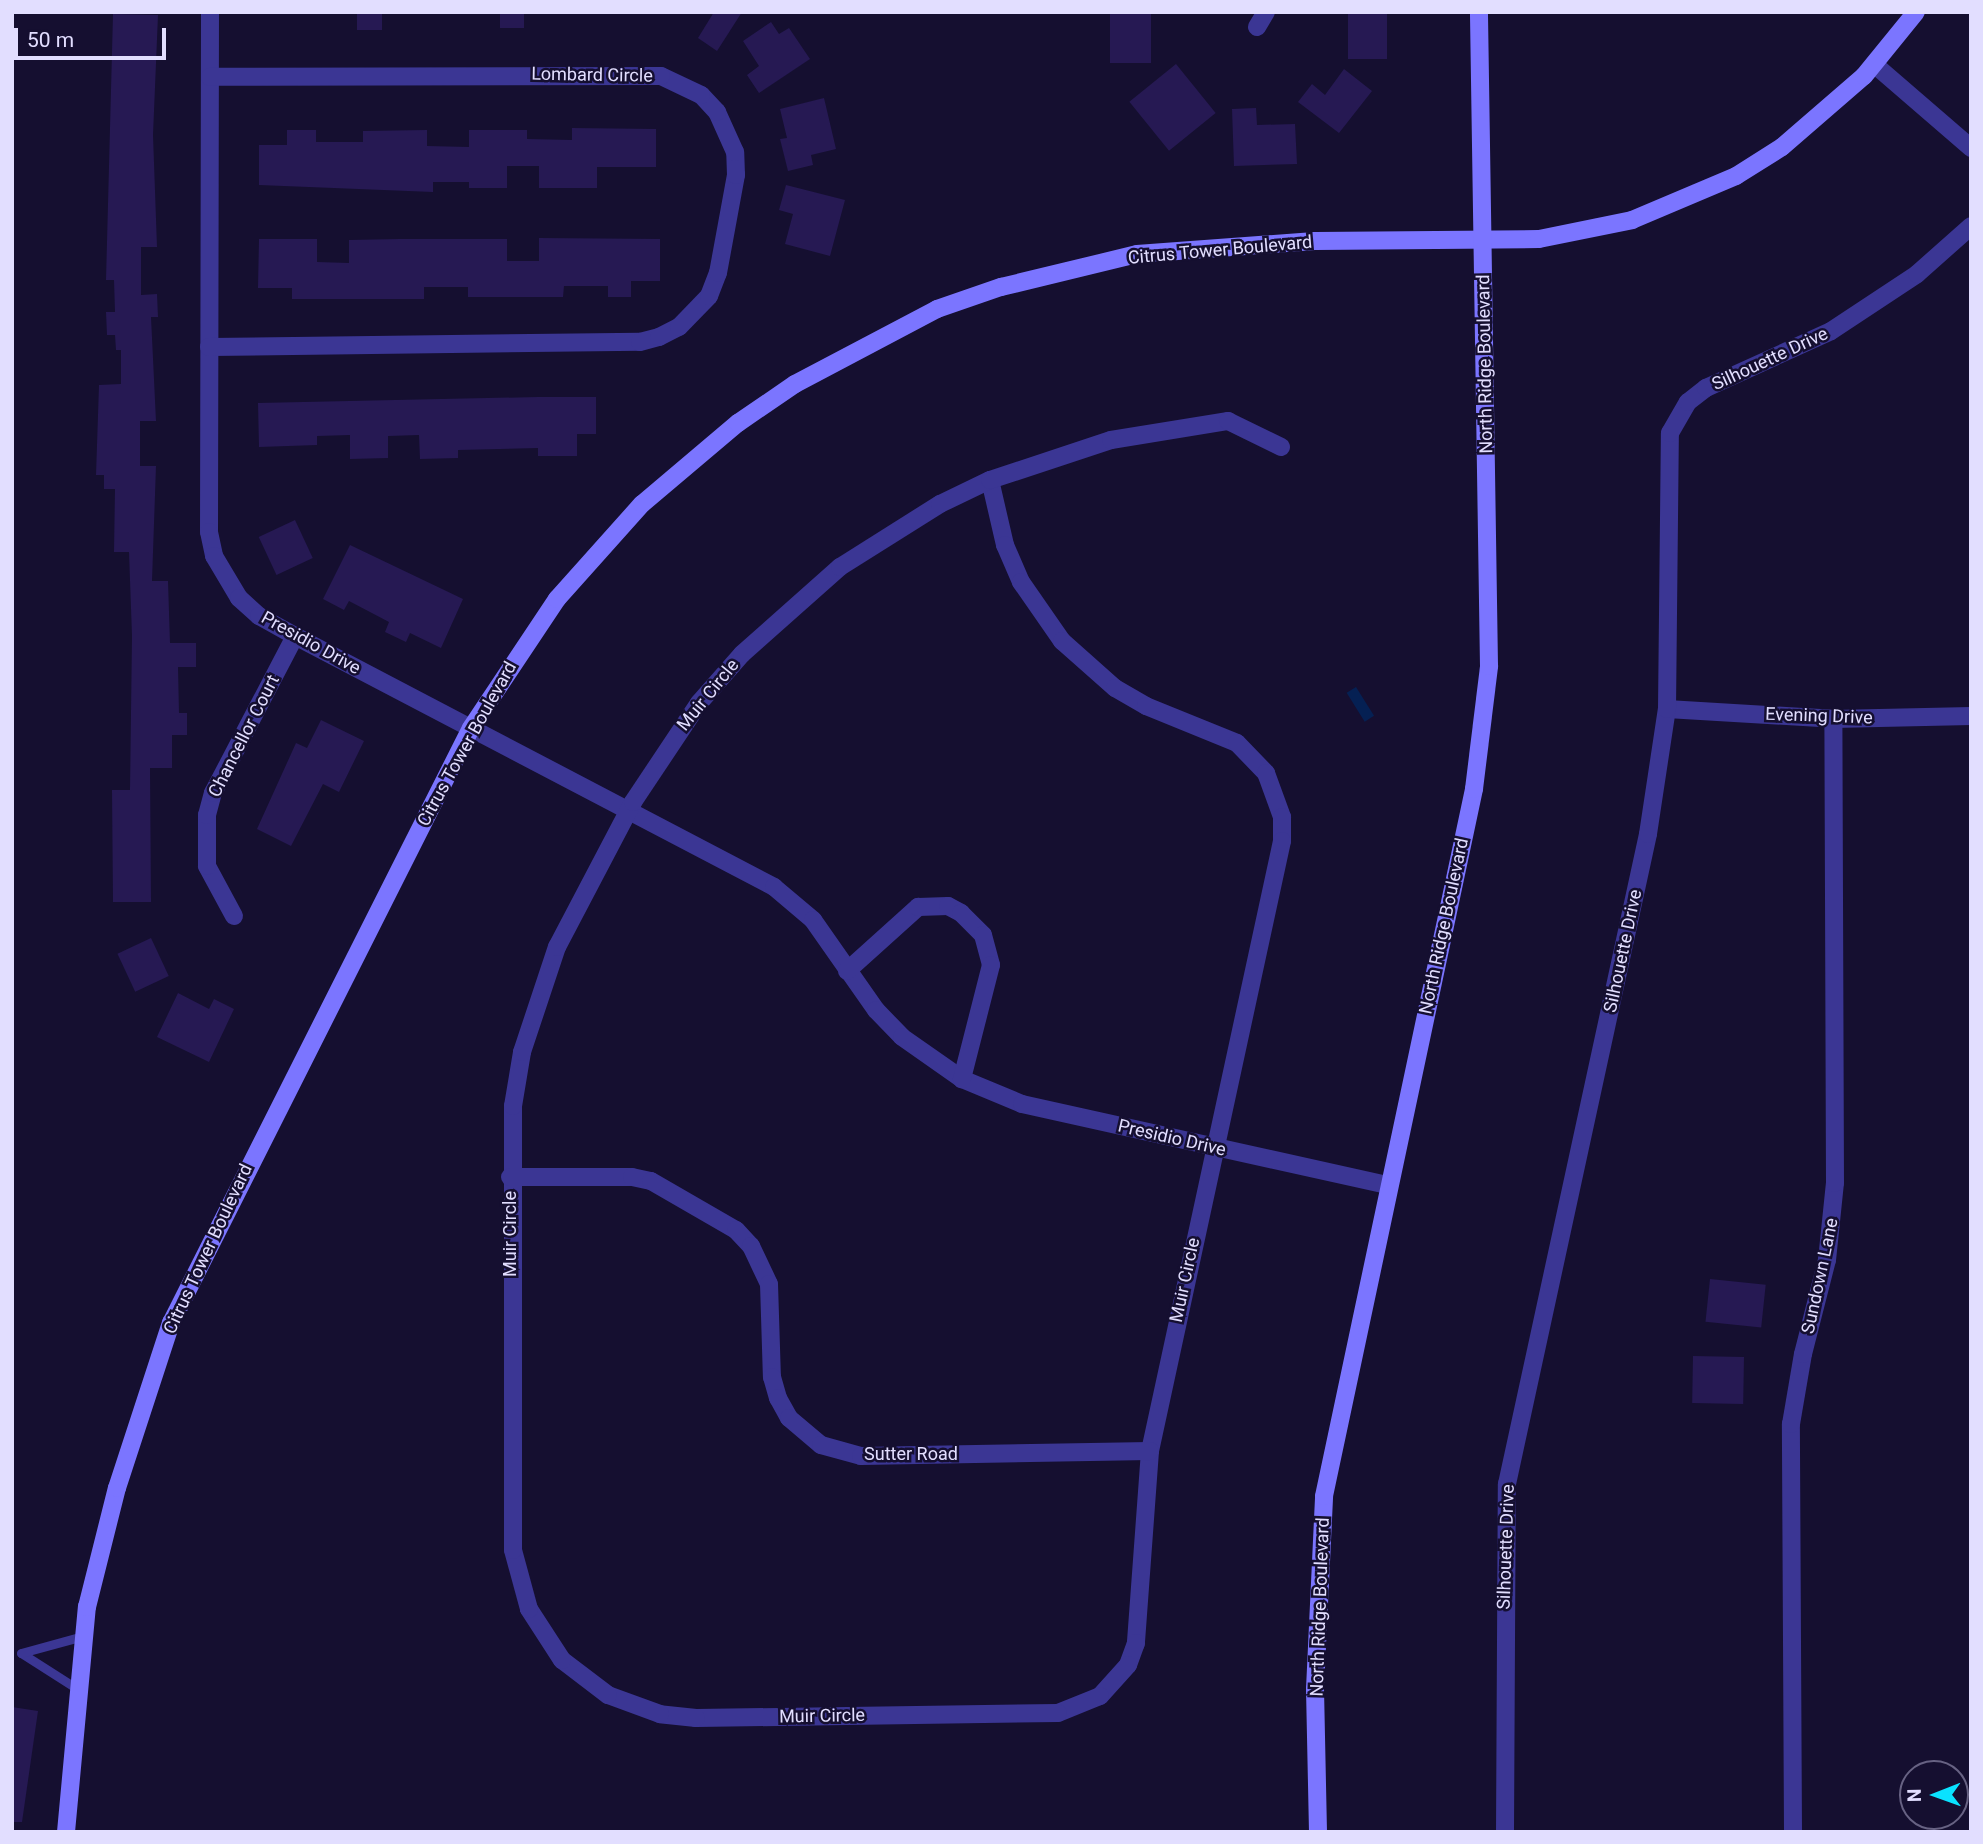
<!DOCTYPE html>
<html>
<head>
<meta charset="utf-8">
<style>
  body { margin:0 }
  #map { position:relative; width:1983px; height:1844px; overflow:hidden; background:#150f30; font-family:Roboto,sans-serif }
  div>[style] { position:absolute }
  .water>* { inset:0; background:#052053; transform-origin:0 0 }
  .building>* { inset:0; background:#261953; transform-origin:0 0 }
  .lane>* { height:9px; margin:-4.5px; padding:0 4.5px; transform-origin:4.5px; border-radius:4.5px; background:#3b3694 }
  .street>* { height:18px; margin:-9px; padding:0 9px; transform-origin:9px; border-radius:9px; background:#3b3694 }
  .secondary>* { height:18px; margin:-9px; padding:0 9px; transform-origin:9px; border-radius:9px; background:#7b75ff }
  span { translate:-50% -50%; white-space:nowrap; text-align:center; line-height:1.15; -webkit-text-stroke:5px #150f30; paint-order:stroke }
  .street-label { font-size:18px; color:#e2deff }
  .frame { position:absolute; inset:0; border:14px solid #e2deff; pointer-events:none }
  .north { position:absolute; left:1899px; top:1760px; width:70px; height:70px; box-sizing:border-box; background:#150f30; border:2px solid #676283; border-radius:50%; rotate:269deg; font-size:19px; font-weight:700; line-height:28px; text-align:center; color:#e2deff }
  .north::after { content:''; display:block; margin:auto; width:24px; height:32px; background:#0ae2ff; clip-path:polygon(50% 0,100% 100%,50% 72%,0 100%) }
  .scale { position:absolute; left:14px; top:28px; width:152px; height:32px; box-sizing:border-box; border:4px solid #e2deff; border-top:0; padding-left:9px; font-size:21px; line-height:24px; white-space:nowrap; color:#e2deff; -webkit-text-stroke:5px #150f30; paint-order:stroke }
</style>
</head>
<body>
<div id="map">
  <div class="water">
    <i style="left:1356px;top:687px;width:34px;height:11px;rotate:58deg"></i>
  </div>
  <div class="building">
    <i style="left:357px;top:12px;width:25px;height:18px"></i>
    <i style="left:500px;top:12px;width:24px;height:16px"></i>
    <i style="clip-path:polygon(714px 12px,742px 12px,717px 51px,698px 38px)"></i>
    <i style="left:1110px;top:12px;width:41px;height:51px"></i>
    <i style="left:1348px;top:12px;width:39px;height:47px"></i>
    <i style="clip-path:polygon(113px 14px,158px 15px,153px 135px,157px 247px,141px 247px,141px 295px,157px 294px,158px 317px,151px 317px,156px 421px,140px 421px,140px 466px,156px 466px,152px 581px,168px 581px,170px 643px,196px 643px,196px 667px,178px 667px,179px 713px,187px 713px,187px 735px,172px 735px,172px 768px,150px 768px,151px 902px,113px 902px,112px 790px,130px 790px,132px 636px,129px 552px,114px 552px,115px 489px,104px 489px,104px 475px,96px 475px,99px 385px,121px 384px,121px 350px,116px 350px,115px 335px,107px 335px,106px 312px,115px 312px,114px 280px,106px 280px)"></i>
    <i style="clip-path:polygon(771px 22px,779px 34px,789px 28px,810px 59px,759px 93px,747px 75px,759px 66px,743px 41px)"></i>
    <i style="left:1176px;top:64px;width:63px;height:60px;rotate:51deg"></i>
    <i style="clip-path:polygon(1344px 69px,1372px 91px,1339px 133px,1298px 102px,1312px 84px,1325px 95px)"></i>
    <i style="clip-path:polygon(824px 98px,836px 149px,811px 155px,813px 165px,788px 171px,780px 139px,787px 138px,780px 109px)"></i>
    <i style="clip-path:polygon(1256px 108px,1257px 125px,1295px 124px,1297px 164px,1234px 166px,1232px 109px)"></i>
    <i style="clip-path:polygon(572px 128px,656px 129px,656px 167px,597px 167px,597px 188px,539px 188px,539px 166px,507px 166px,507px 188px,469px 188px,469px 182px,433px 182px,433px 192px,259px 185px,259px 145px,287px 145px,287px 130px,316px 130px,316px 142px,363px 142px,363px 131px,427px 130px,427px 146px,469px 147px,469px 130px,527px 130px,527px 139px,572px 140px)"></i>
    <i style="clip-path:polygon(786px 185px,845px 200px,830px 256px,785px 244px,793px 214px,779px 210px)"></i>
    <i style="clip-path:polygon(539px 238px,660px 239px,660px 281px,631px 281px,631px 297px,608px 297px,608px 286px,564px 286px,563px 297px,468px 297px,468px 287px,424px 287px,424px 299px,292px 299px,292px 288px,258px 288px,259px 239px,317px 239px,317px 262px,349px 263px,349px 240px,400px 239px,507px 239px,507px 261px,539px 261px)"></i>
    <i style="clip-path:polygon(538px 397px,596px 397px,596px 434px,577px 434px,577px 456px,538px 456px,538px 448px,458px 450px,458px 458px,420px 459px,419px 435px,388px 436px,388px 458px,350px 459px,350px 435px,317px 436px,317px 445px,259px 447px,258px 403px)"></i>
    <i style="left:295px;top:520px;width:42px;height:40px;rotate:65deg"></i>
    <i style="clip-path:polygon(350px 545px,463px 599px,441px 648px,410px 633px,406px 642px,385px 632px,389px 622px,349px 601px,344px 610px,323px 599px)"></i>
    <i style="clip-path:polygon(321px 720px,364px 741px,339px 792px,323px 784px,291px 846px,257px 829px,296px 743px,307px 748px)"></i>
    <i style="left:151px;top:938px;width:42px;height:37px;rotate:65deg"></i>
    <i style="clip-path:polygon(178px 993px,209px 1009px,214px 999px,234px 1009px,209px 1062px,157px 1037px)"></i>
    <i style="left:1710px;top:1279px;width:56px;height:43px;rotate:6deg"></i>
    <i style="left:1693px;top:1356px;width:51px;height:47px;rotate:1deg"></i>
    <i style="clip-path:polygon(12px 1707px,38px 1711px,22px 1822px,12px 1822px)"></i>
  </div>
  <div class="lane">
    <i style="left:76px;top:1688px;width:65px;rotate:-147.5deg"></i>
    <i style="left:21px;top:1653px;width:64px;rotate:-15.3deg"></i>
  </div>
  <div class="street">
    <i style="left:210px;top:12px;width:520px;rotate:90.11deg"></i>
    <i style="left:209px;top:532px;width:25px;rotate:78deg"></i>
    <i style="left:214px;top:556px;width:49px;rotate:59.2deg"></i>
    <i style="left:239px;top:598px;width:27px;rotate:42deg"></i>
    <i style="left:259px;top:616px;width:41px;rotate:29.1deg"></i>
    <i style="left:295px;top:636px;width:541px;rotate:27.65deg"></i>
    <i style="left:774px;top:887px;width:51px;rotate:40.2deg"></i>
    <i style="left:813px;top:920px;width:110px;rotate:55deg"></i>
    <i style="left:876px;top:1010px;width:37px;rotate:46deg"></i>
    <i style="left:902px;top:1037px;width:73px;rotate:35deg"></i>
    <i style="left:962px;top:1079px;width:65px;rotate:22.6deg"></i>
    <i style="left:1022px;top:1104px;width:374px;rotate:12.5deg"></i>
    <i style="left:1257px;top:27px;width:17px;rotate:-59deg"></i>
    <i style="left:1875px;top:65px;width:127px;rotate:40.8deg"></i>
    <i style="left:209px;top:347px;width:431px;rotate:-0.7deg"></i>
    <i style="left:640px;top:342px;width:20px;rotate:-15deg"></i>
    <i style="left:659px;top:337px;width:22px;rotate:-27deg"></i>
    <i style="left:679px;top:327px;width:43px;rotate:-45.9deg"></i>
    <i style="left:709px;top:296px;width:25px;rotate:-69deg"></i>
    <i style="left:718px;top:273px;width:100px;rotate:-79.6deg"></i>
    <i style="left:736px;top:175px;width:23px;rotate:-92deg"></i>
    <i style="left:735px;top:152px;width:44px;rotate:-114.2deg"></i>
    <i style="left:717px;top:112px;width:23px;rotate:-133deg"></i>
    <i style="left:701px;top:95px;width:44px;rotate:-154.6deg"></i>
    <i style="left:661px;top:76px;width:451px;rotate:179.9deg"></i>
    <i style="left:990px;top:480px;width:67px;rotate:77deg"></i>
    <i style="left:1005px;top:545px;width:40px;rotate:66.6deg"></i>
    <i style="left:1021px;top:582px;width:72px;rotate:55.2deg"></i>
    <i style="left:1062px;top:641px;width:71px;rotate:41.6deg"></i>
    <i style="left:1115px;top:688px;width:36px;rotate:30deg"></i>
    <i style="left:1146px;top:706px;width:98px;rotate:22.1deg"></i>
    <i style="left:1237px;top:743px;width:42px;rotate:46deg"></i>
    <i style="left:1266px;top:773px;width:47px;rotate:70deg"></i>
    <i style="left:1282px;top:817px;width:24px;rotate:90deg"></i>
    <i style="left:1282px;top:841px;width:624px;rotate:102.21deg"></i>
    <i style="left:1150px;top:1451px;width:193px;rotate:94.2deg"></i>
    <i style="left:1136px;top:1643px;width:23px;rotate:110deg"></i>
    <i style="left:1128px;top:1665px;width:42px;rotate:132.1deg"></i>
    <i style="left:1100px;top:1696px;width:45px;rotate:158deg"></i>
    <i style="left:1058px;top:1713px;width:362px;rotate:179.2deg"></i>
    <i style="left:696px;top:1718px;width:36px;rotate:-174deg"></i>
    <i style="left:660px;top:1714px;width:55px;rotate:-159.9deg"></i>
    <i style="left:608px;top:1695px;width:58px;rotate:-142.7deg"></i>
    <i style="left:562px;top:1660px;width:61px;rotate:-122.9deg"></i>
    <i style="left:529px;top:1609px;width:61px;rotate:-105.2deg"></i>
    <i style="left:513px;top:1550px;width:444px;rotate:-90deg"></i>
    <i style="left:513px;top:1106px;width:55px;rotate:-80.5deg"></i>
    <i style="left:522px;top:1052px;width:111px;rotate:-71.6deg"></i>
    <i style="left:557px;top:947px;width:164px;rotate:-62.3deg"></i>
    <i style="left:633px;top:802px;width:119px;rotate:-56.3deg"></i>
    <i style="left:699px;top:703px;width:65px;rotate:-48.7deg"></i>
    <i style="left:742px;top:654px;width:131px;rotate:-41.6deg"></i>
    <i style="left:840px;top:567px;width:118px;rotate:-32.2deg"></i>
    <i style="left:940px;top:504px;width:55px;rotate:-25.6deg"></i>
    <i style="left:990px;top:480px;width:127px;rotate:-18.3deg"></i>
    <i style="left:1111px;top:440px;width:119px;rotate:-9.2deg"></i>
    <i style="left:1228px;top:421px;width:59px;rotate:26.1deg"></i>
    <i style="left:1667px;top:709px;width:166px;rotate:3.4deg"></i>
    <i style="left:1833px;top:719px;width:138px;rotate:-1.2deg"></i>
    <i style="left:234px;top:916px;width:57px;rotate:-118.4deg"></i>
    <i style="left:207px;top:866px;width:51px;rotate:-90deg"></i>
    <i style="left:207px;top:815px;width:23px;rotate:-75deg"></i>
    <i style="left:213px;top:793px;width:177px;rotate:-62.4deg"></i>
    <i style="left:847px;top:971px;width:96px;rotate:-42deg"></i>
    <i style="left:918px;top:907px;width:30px;rotate:-2deg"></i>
    <i style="left:948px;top:906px;width:15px;rotate:28deg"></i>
    <i style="left:961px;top:913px;width:31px;rotate:45deg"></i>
    <i style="left:983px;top:935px;width:31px;rotate:75deg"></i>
    <i style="left:991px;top:965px;width:118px;rotate:104.3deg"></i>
    <i style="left:510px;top:1177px;width:122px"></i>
    <i style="left:632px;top:1177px;width:19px;rotate:12deg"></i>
    <i style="left:651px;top:1181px;width:98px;rotate:30deg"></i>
    <i style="left:736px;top:1230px;width:22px;rotate:47deg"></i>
    <i style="left:751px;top:1246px;width:42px;rotate:64.7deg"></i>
    <i style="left:769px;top:1284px;width:93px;rotate:88.2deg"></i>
    <i style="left:772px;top:1377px;width:22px;rotate:74deg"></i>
    <i style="left:778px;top:1398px;width:23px;rotate:61deg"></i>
    <i style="left:789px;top:1418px;width:42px;rotate:40.2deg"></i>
    <i style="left:821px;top:1445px;width:41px;rotate:15.4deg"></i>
    <i style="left:861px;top:1456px;width:289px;rotate:-1deg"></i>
    <i style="left:1505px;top:1832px;width:348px;rotate:-89.7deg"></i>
    <i style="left:1507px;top:1484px;width:665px;rotate:-77.76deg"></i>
    <i style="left:1648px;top:834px;width:126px;rotate:-81.4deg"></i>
    <i style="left:1667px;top:709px;width:276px;rotate:-89.4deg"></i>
    <i style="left:1670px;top:433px;width:36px;rotate:-60deg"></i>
    <i style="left:1688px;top:402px;width:23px;rotate:-38deg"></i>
    <i style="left:1706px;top:388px;width:137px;rotate:-24.5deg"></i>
    <i style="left:1831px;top:331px;width:103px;rotate:-33.5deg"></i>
    <i style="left:1917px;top:274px;width:72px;rotate:-41.6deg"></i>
    <i style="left:1793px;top:1832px;width:408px;rotate:-90.3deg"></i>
    <i style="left:1791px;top:1424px;width:71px;rotate:-80.3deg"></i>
    <i style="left:1803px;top:1354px;width:97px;rotate:-75.7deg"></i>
    <i style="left:1827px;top:1260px;width:77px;rotate:-84.1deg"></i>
    <i style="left:1835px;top:1183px;width:464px;rotate:-90.2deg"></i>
  </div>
  <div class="secondary">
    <i style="left:66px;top:1832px;width:226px;rotate:-84.7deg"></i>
    <i style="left:87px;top:1607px;width:123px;rotate:-75.9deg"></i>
    <i style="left:117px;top:1488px;width:174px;rotate:-71.9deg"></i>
    <i style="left:171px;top:1323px;width:666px;rotate:-63.24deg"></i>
    <i style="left:471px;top:728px;width:155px;rotate:-56.3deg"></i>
    <i style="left:557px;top:599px;width:127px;rotate:-48.2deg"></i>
    <i style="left:642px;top:504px;width:126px;rotate:-40.2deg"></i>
    <i style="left:738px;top:423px;width:69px;rotate:-34.4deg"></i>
    <i style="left:795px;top:384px;width:161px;rotate:-27.8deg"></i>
    <i style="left:937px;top:309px;width:68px;rotate:-19deg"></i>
    <i style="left:1001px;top:287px;width:140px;rotate:-13.6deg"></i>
    <i style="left:1137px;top:254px;width:178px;rotate:-4.2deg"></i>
    <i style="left:1315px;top:241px;width:224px;rotate:-0.5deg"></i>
    <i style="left:1539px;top:239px;width:95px;rotate:-11.5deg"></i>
    <i style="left:1632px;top:220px;width:113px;rotate:-22.9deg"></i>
    <i style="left:1736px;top:176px;width:54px;rotate:-32.2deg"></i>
    <i style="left:1782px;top:147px;width:108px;rotate:-40.9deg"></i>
    <i style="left:1864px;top:76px;width:82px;rotate:-50.9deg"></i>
    <i style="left:1318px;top:1832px;width:143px;rotate:-91.2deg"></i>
    <i style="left:1315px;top:1689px;width:193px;rotate:-87.3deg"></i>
    <i style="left:1324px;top:1496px;width:723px;rotate:-78.02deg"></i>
    <i style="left:1474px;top:789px;width:124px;rotate:-83deg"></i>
    <i style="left:1489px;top:666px;width:654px;rotate:-90.88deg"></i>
  </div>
  <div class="street-label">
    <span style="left:592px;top:75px;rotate:1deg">Lombard Circle</span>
    <span style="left:1220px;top:250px;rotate:-5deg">Citrus Tower Boulevard</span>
    <span style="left:1770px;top:359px;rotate:-25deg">Silhouette Drive</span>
    <span style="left:1485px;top:364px;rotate:-91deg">North Ridge Boulevard</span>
    <span style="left:311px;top:643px;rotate:29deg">Presidio Drive</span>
    <span style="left:708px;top:695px;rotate:-51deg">Muir Circle</span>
    <span style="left:1819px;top:716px;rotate:2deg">Evening Drive</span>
    <span style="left:244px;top:736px;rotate:-63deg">Chancellor Court</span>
    <span style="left:467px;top:744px;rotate:-61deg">Citrus Tower Boulevard</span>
    <span style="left:1444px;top:926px;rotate:-78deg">North Ridge Boulevard</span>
    <span style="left:1623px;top:951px;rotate:-78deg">Silhouette Drive</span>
    <span style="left:1172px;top:1138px;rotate:13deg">Presidio Drive</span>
    <span style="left:510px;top:1234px;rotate:-90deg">Muir Circle</span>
    <span style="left:208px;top:1249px;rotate:-65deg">Citrus Tower Boulevard</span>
    <span style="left:1820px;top:1276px;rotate:-78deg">Sundown Lane</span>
    <span style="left:1185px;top:1280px;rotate:-78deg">Muir Circle</span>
    <span style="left:911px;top:1454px">Sutter Road</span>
    <span style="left:1506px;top:1547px;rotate:-88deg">Silhouette Drive</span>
    <span style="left:1320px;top:1607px;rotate:-88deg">North Ridge Boulevard</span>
    <span style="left:822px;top:1716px;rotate:-1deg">Muir Circle</span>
  </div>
  <div class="frame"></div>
  <div class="north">N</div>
  <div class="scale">50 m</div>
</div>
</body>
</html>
